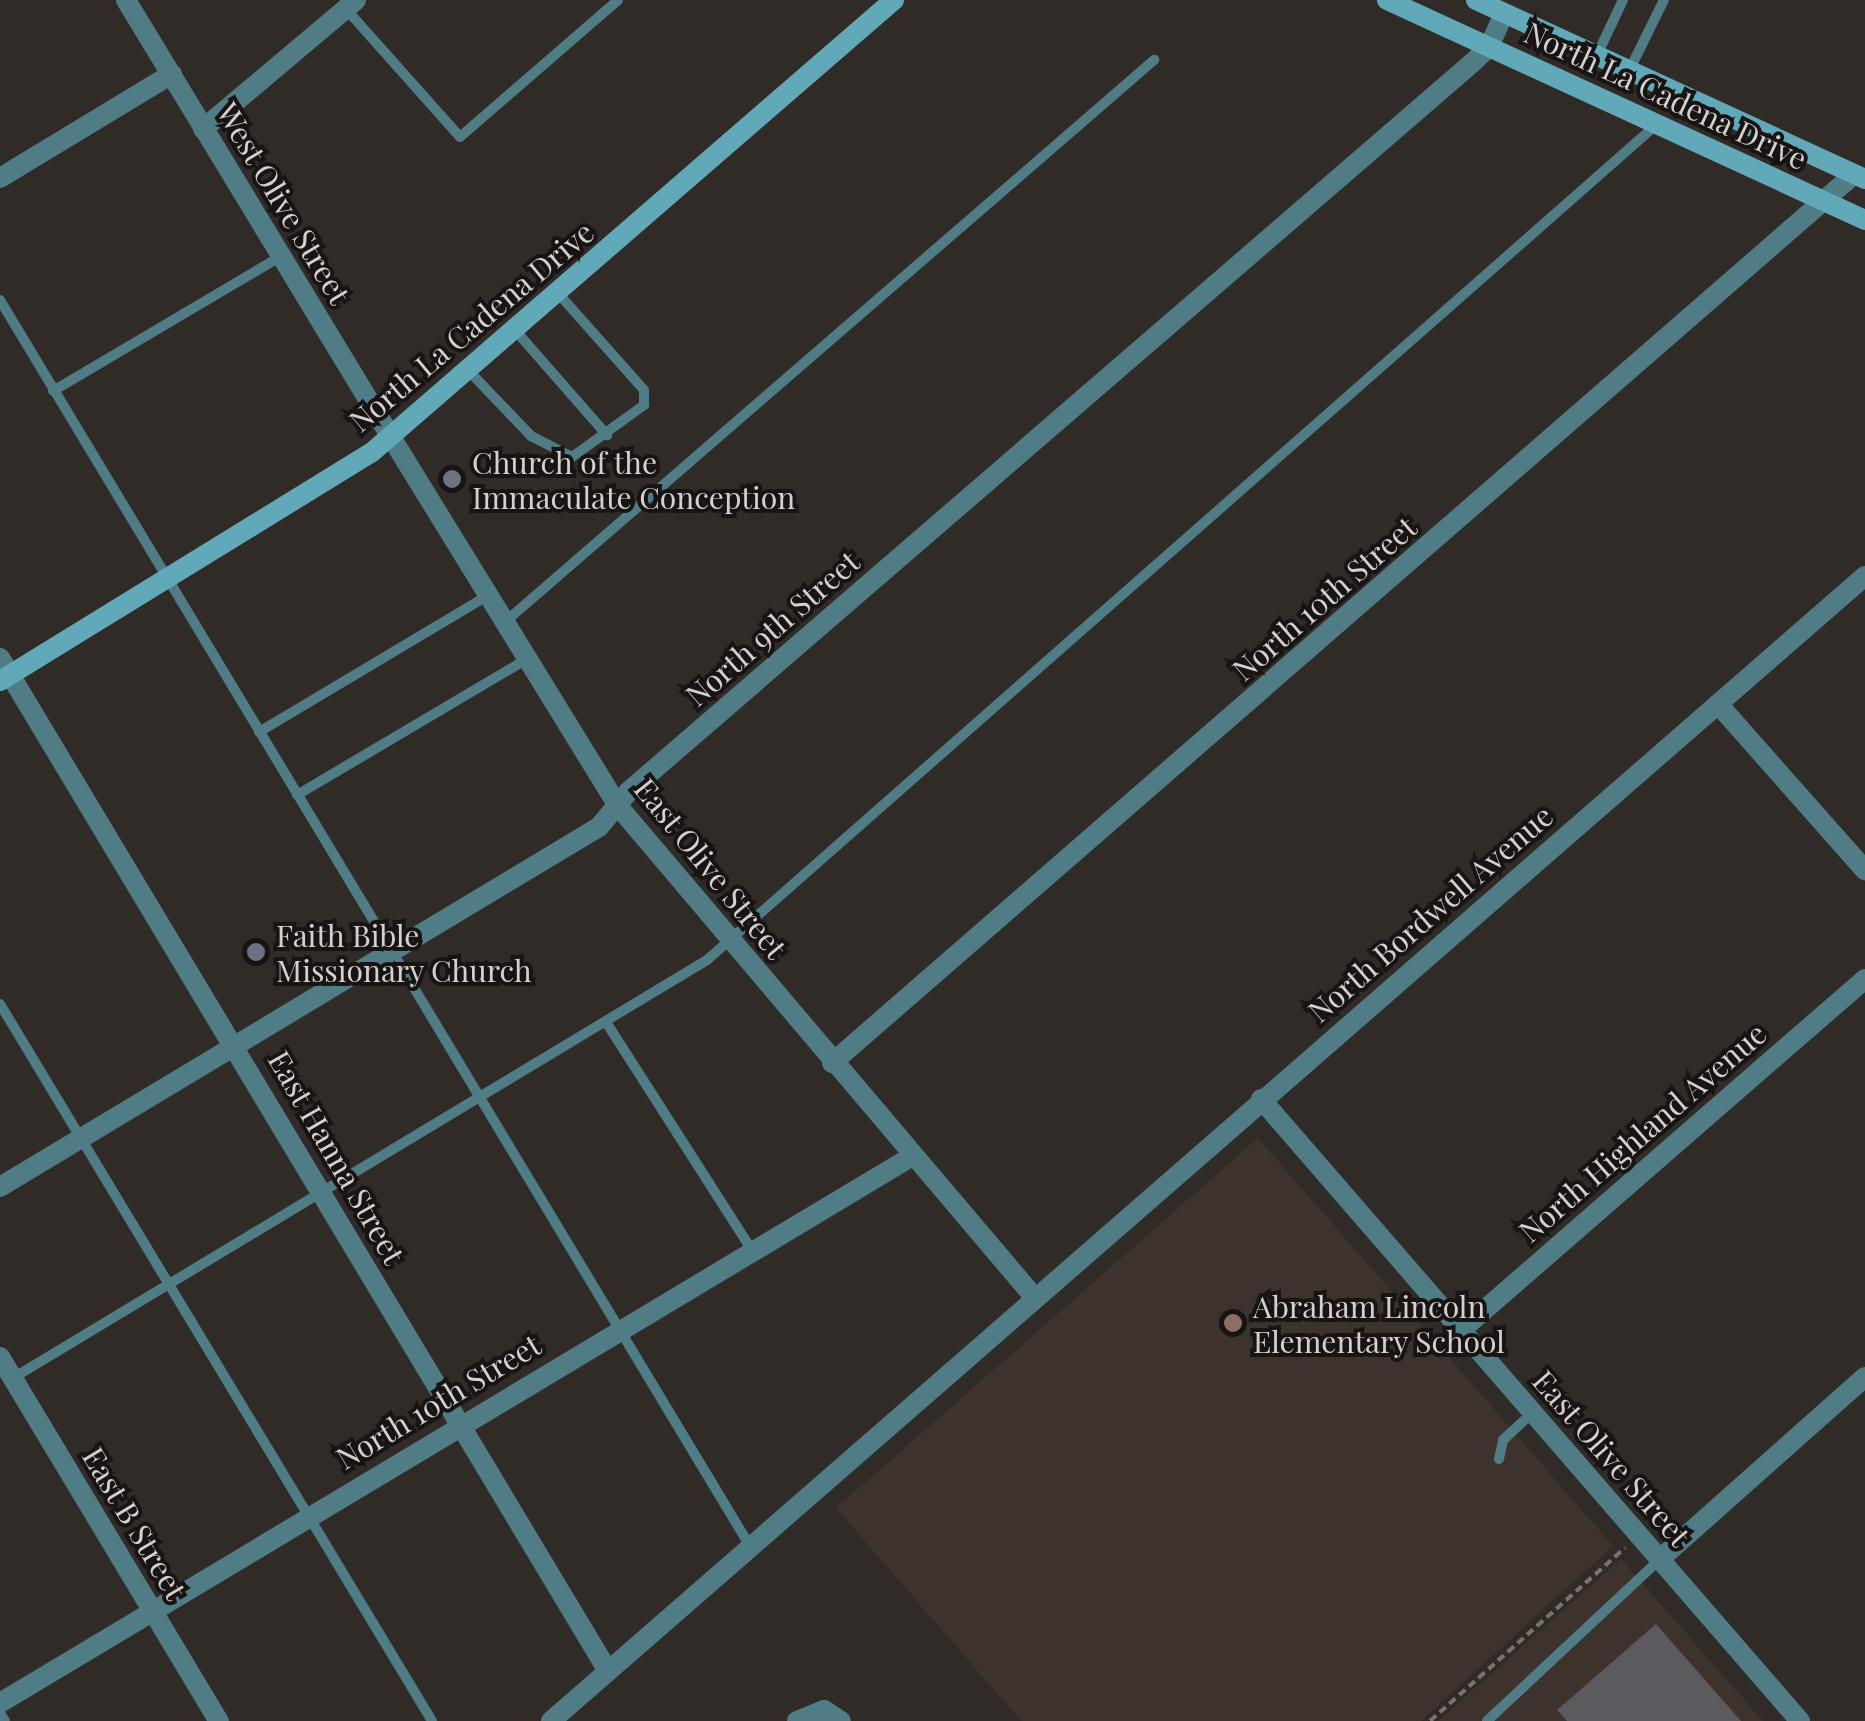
<!DOCTYPE html>
<html>
<head>
<meta charset="utf-8">
<style>
  body { margin:0 }
  #map { position:relative; width:1865px; height:1721px; overflow:hidden; background:#312b28; font-family:"Playfair Display",serif }
  div>[style] { position:absolute }
  .built>* { inset:0; background:#3e322c }
  .building>* { inset:0; background:#5c595f }
  .path>* { height:4px; margin-top:-2px; transform-origin:0; background:repeating-linear-gradient(90deg,#787370 0 8px,transparent 0 13px) }
  .service>* { height:10px; margin:-5px; padding:0 5px; transform-origin:5px; border-radius:5px; background:#507c86 }
  .minor>* { height:20px; margin:-10px; padding:0 10px; transform-origin:10px; border-radius:10px; background:#507c86 }
  .tertiary>* { height:20px; margin:-10px; padding:0 10px; transform-origin:10px; border-radius:10px; background:#507c86 }
  .secondary>* { height:20px; margin:-10px; padding:0 10px; transform-origin:10px; border-radius:10px; background:#61a9b9 }
  .dots>* { width:28px; height:28px; translate:-50% -50%; box-sizing:border-box; border:5px solid #171413; border-radius:50% }
  span { translate:-50% -50%; white-space:nowrap; text-align:center; line-height:1.15; -webkit-text-stroke:8px #171413; paint-order:stroke }
  .street-label { font-size:30px; color:#d4d0ce }
  .poi-label { font-size:30px; color:#d4d0ce }
  .left { translate:0 -50%; text-align:left }
</style>
</head>
<body>
<div id="map">
  <div class="built">
    <i style="clip-path:polygon(1258px 1138px,1613px 1546px,1421px 1721px,1021px 1721px,836px 1508px)"></i>
    <i style="clip-path:polygon(1621px 1559px,1763px 1721px,1438px 1721px)"></i>
  </div>
  <div class="building">
    <i style="clip-path:polygon(1656px 1624px,1741px 1721px,1567px 1721px,1557px 1710px)"></i>
  </div>
  <div class="path">
    <i style="left:1430px;top:1721px;width:261px;rotate:-41.6deg"></i>
  </div>
  <div class="service">
    <i style="left:346px;top:9px;width:171px;rotate:48.3deg"></i>
    <i style="left:460px;top:137px;width:209px;rotate:-40.9deg"></i>
    <i style="left:1597px;top:55px;width:61px;rotate:-64.7deg"></i>
    <i style="left:1629px;top:71px;width:79px;rotate:-63.8deg"></i>
    <i style="left:0;top:300px;width:1457px;rotate:58.96deg"></i>
    <i style="left:515px;top:330px;width:140px;rotate:48.8deg"></i>
    <i style="left:468px;top:370px;width:91px;rotate:46.3deg"></i>
    <i style="left:531px;top:436px;width:46px;rotate:27.1deg"></i>
    <i style="left:572px;top:457px;width:89px;rotate:-35.8deg"></i>
    <i style="left:644px;top:405px;width:15px;rotate:-90deg"></i>
    <i style="left:644px;top:390px;width:130px;rotate:-131.6deg"></i>
    <i style="left:53px;top:391px;width:265px;rotate:-30.6deg"></i>
    <i style="left:505px;top:622px;width:859px;rotate:-40.89deg"></i>
    <i style="left:259px;top:732px;width:265px;rotate:-30.8deg"></i>
    <i style="left:297px;top:795px;width:267px;rotate:-30.6deg"></i>
    <i style="left:0;top:1004px;width:837px;rotate:58.93deg"></i>
    <i style="left:606px;top:1022px;width:271px;rotate:57.4deg"></i>
    <i style="left:13px;top:1378px;width:810px;rotate:-31.06deg"></i>
    <i style="left:707px;top:960px;width:1264px;rotate:-41.34deg"></i>
    <i style="left:1499px;top:1459px;width:19px;rotate:-78deg"></i>
    <i style="left:1503px;top:1440px;width:40px;rotate:-43deg"></i>
    <i style="left:0;top:1713px;width:9px;rotate:58deg"></i>
    <i style="left:1487px;top:1721px;width:237px;rotate:-43.1deg"></i>
  </div>
  <div class="minor">
    <i style="left:203px;top:129px;width:200px;rotate:-40.1deg"></i>
    <i style="left:0;top:178px;width:201px;rotate:-31.2deg"></i>
    <i style="left:391px;top:437px;width:433px;rotate:58.4deg"></i>
    <i style="left:618px;top:806px;width:645px;rotate:49.72deg"></i>
    <i style="left:0;top:658px;width:1181px;rotate:59.03deg"></i>
    <i style="left:1718px;top:704px;width:222px;rotate:48.5deg"></i>
    <i style="left:832px;top:1063px;width:1353px;rotate:-41.01deg"></i>
    <i style="left:1261px;top:1099px;width:823px;rotate:49.09deg"></i>
    <i style="left:1459px;top:1332px;width:538px;rotate:-41.01deg"></i>
    <i style="left:0;top:1357px;width:425px;rotate:59deg"></i>
    <i style="left:1660px;top:1559px;width:274px;rotate:-41.6deg"></i>
    <i style="left:0;top:1703px;width:1062px;rotate:-30.94deg"></i>
    <i style="left:551px;top:1721px;width:1743px;rotate:-41.07deg"></i>
    <i style="left:797px;top:1721px;width:29px;rotate:-22deg"></i>
    <i style="left:824px;top:1710px;width:20px;rotate:33deg"></i>
  </div>
  <div class="tertiary">
    <i style="left:126px;top:0;width:511px;rotate:58.77deg"></i>
    <i style="left:0;top:1187px;width:699px;rotate:-31.01deg"></i>
    <i style="left:599px;top:827px;width:47px;rotate:-50.2deg"></i>
    <i style="left:629px;top:791px;width:1114px;rotate:-40.81deg"></i>
    <i style="left:1472px;top:63px;width:23px;rotate:-43deg"></i>
    <i style="left:1489px;top:47px;width:37px;rotate:-66deg"></i>
  </div>
  <div class="secondary">
    <i style="left:1387px;top:0;width:526px;rotate:24.71deg"></i>
    <i style="left:1476px;top:0;width:428px;rotate:24.7deg"></i>
    <i style="left:0;top:681px;width:435px;rotate:-31.6deg"></i>
    <i style="left:371px;top:453px;width:692px;rotate:-40.9deg"></i>
  </div>
  <div class="dots">
    <i style="left:452px;top:479px;background:#6b7280"></i>
    <i style="left:256px;top:952px;background:#6b7280"></i>
    <i style="left:1233px;top:1323px;background:#8d6e63"></i>
  </div>
  <div class="street-label">
    <span style="left:1666px;top:95px;rotate:25deg">North La Cadena Drive</span>
    <span style="left:284px;top:203px;rotate:59deg">West Olive Street</span>
    <span style="left:471px;top:326px;rotate:-40deg">North La Cadena Drive</span>
    <span style="left:1324px;top:598px;rotate:-41deg">North 10th Street</span>
    <span style="left:772px;top:628px;rotate:-41deg">North 9th Street</span>
    <span style="left:711px;top:868px;rotate:51deg">East Olive Street</span>
    <span style="left:1430px;top:913px;rotate:-41deg">North Bordwell Avenue</span>
    <span style="left:1642px;top:1132px;rotate:-41deg">North Highland Avenue</span>
    <span style="left:337px;top:1157px;rotate:60deg">East Hanna Street</span>
    <span style="left:438px;top:1401px;rotate:-31deg">North 10th Street</span>
    <span style="left:1612px;top:1458px;rotate:49deg">East Olive Street</span>
    <span style="left:135px;top:1523px;rotate:59deg">East B Street</span>
  </div>
  <div class="poi-label">
    <span class="left" style="left:472px;top:479px">Church of the<br>Immaculate Conception</span>
    <span class="left" style="left:276px;top:952px">Faith Bible<br>Missionary Church</span>
    <span class="left" style="left:1253px;top:1323px">Abraham Lincoln<br>Elementary School</span>
  </div>
</div>
</body>
</html>
